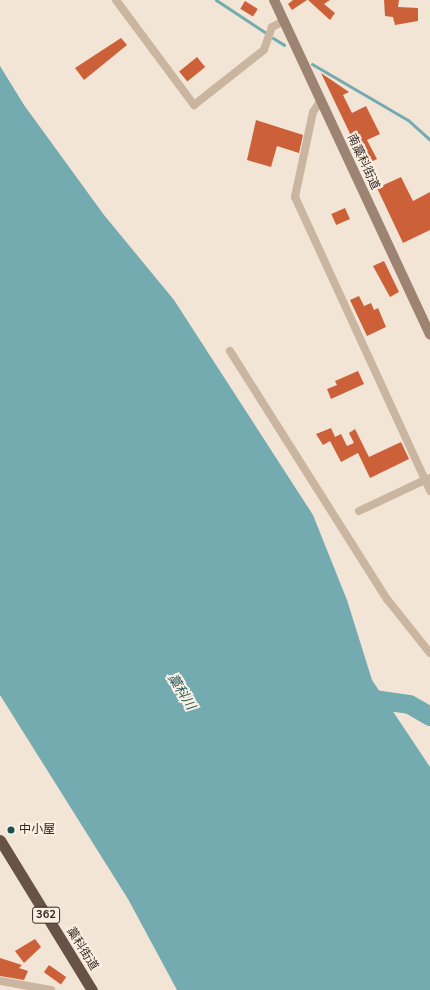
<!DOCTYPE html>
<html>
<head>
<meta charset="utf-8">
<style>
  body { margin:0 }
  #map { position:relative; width:430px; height:990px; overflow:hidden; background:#f2e5d5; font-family:"Nunito Sans","Noto Sans JP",sans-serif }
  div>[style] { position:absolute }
  .water>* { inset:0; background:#73abb0 }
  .stream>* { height:3px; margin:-1.5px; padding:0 1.5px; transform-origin:1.5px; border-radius:1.5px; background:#73abb0 }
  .river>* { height:19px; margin:-9.5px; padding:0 9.5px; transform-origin:9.5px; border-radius:9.5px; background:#73abb0 }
  .building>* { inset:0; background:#cc6038; transform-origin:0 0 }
  .minor>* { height:8px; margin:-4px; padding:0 4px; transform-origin:4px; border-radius:4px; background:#cab5a1 }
  .secondary>* { height:10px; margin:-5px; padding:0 5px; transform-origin:5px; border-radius:5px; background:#9d8372 }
  .trunk>* { height:11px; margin:-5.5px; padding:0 5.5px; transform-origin:5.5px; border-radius:5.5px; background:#665247 }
  .dots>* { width:11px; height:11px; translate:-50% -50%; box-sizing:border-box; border:2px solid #faefe1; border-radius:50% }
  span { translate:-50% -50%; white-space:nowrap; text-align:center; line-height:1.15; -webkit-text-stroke:4px #faefe1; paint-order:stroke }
  .shield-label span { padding:1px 3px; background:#faefe1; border:1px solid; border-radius:3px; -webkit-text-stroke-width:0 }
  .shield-label { font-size:11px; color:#332924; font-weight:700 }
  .street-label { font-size:12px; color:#332924 }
  .poi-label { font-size:12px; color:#332924 }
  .left { translate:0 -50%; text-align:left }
  .water-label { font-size:13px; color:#185056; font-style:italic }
</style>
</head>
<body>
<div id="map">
  <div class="water">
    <i style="clip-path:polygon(0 66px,24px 105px,104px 215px,174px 300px,313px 515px,347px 600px,372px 680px,430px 767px,430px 990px,177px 990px,128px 899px,0 695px)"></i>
  </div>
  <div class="stream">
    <i style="left:216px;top:0;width:60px;rotate:33.4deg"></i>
    <i style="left:273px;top:38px;width:13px;rotate:32deg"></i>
    <i style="left:312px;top:64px;width:111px;rotate:30.3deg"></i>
    <i style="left:408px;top:120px;width:30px;rotate:42deg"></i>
  </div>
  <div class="river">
    <i style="left:366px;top:698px;width:43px;rotate:7.9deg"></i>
    <i style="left:409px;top:704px;width:24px;rotate:30deg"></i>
  </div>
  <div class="building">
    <i style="clip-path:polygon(293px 0,307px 0,292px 10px,288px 4px)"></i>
    <i style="clip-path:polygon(308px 0,330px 0,324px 4px,335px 13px,330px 20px)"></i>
    <i style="clip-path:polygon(384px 0,399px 0,398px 7px,418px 8px,418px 21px,395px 25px,393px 17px,385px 16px)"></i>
    <i style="left:245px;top:1px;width:15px;height:9px;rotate:32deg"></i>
    <i style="clip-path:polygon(121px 38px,127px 45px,84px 80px,75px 68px)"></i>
    <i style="left:197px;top:57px;width:13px;height:23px;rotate:51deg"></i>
    <i style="clip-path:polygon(321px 73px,349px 92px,343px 95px,352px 113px,366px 106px,380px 134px,367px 140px,377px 159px,365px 165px)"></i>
    <i style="clip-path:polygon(256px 120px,303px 135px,299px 153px,277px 146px,271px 167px,247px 160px)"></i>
    <i style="clip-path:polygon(401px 177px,413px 201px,430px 192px,430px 230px,403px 243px,377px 188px)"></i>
    <i style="left:345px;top:208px;width:12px;height:15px;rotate:66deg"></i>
    <i style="clip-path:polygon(384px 261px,399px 292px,390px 297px,373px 266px)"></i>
    <i style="clip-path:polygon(359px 296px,364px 306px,371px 303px,374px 310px,378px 308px,386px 327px,367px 336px,350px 300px)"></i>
    <i style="clip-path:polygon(358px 371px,364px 384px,331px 399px,327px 389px,337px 385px,335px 381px)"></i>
    <i style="clip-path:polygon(331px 428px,335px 437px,341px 434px,347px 446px,354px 443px,349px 433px,355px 429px,369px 457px,401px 442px,409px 459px,370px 478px,358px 453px,341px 462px,330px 441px,323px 445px,316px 434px)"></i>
    <i style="clip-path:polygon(35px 939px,41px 947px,24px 963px,15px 951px)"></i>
    <i style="clip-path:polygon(0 958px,22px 965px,19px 968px,28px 971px,24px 980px,0 976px)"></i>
    <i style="left:49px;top:965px;width:21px;height:9px;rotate:35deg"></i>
  </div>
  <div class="minor">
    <i style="left:116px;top:0;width:131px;rotate:53.4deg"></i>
    <i style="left:194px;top:105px;width:89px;rotate:-38.2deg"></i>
    <i style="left:264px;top:50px;width:24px;rotate:-71deg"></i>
    <i style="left:272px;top:27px;width:13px;rotate:-27deg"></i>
    <i style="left:320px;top:101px;width:13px;rotate:122deg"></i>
    <i style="left:313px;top:112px;width:87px;rotate:102deg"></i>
    <i style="left:295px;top:197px;width:324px;rotate:65.3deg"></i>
    <i style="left:230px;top:351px;width:294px;rotate:57.7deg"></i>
    <i style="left:387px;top:599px;width:69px;rotate:51.5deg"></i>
    <i style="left:359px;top:511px;width:77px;rotate:-25.2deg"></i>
    <i style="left:0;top:981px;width:52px;rotate:10deg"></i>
  </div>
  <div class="secondary">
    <i style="left:274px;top:0;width:369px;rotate:65deg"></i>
  </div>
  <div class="trunk">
    <i style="left:0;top:840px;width:176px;rotate:58.5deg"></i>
  </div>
  <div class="dots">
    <i style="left:11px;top:830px;background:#185056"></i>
  </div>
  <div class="shield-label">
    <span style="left:46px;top:915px">362</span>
  </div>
  <div class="street-label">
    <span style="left:363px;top:162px;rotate:65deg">南藁科街道</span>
    <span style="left:82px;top:949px;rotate:58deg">藁科街道</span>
  </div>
  <div class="poi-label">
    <span class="left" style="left:19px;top:830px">中小屋</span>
  </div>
  <div class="water-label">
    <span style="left:181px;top:692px;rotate:58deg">藁科川</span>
  </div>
</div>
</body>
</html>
